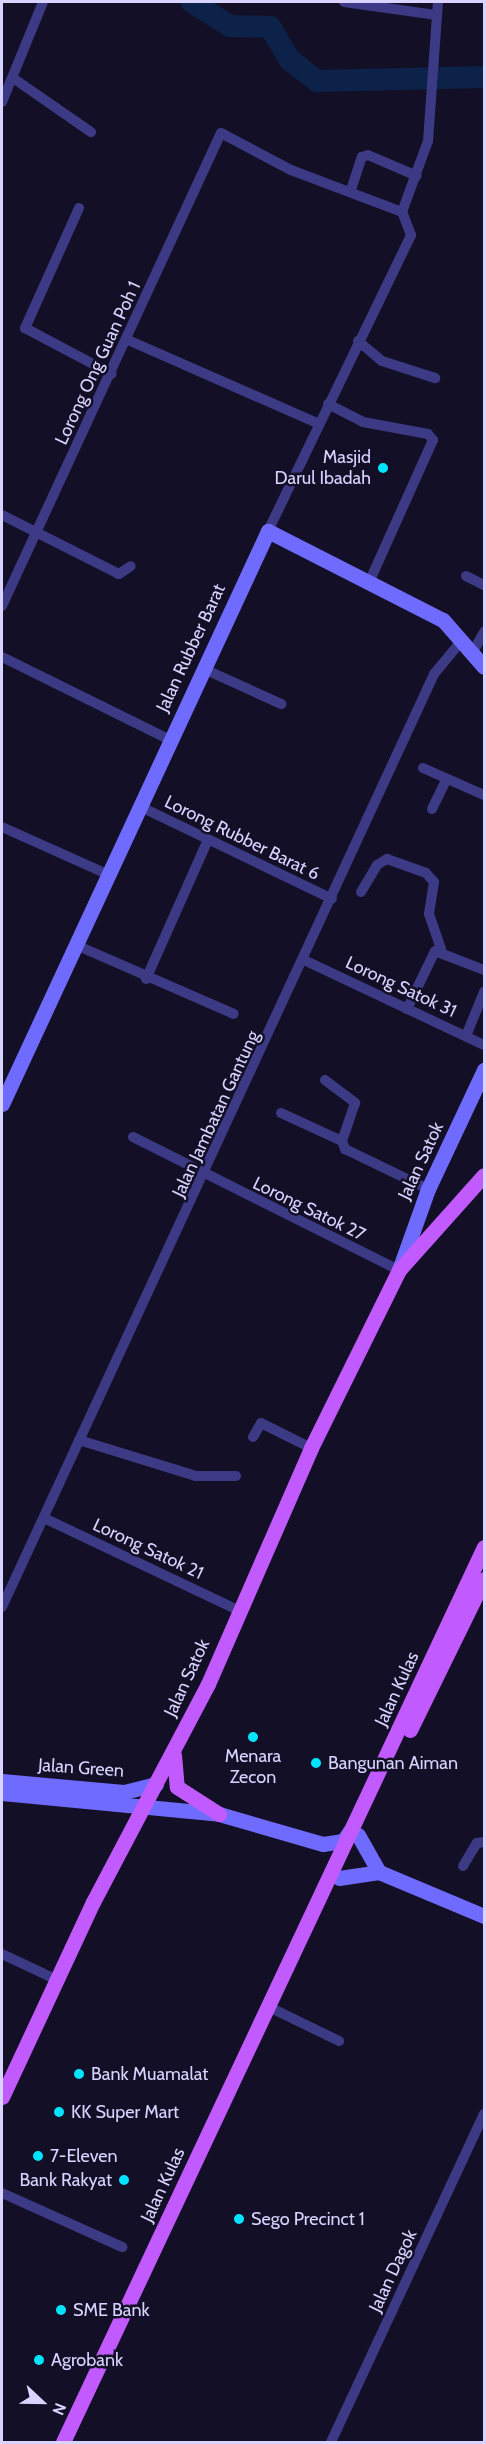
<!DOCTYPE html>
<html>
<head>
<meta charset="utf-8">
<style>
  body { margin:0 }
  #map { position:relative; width:486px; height:2444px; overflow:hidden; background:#130f26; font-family:Cabin,sans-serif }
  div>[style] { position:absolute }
  .river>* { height:22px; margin:-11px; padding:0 11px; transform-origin:11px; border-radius:11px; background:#0c2248 }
  .street>* { height:10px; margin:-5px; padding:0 5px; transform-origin:5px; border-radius:5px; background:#3d3a85 }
  .secondary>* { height:15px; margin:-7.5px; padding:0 7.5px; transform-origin:7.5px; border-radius:7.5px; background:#6f6bff }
  .primary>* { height:15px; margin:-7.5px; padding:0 7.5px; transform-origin:7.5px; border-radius:7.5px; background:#c25bff }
  .dots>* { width:16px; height:16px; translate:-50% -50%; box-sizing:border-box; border:3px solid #130f26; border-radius:50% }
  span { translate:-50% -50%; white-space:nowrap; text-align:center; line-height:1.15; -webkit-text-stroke:5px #130f26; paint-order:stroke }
  .street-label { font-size:18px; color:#d9d4ff }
  .poi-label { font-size:18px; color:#d9d4ff }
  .right { translate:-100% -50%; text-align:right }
  .left { translate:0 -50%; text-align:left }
  .frame { position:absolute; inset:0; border:3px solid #d9d4ff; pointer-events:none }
  .north { position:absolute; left:12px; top:2372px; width:60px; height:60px; -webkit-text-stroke:4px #130f26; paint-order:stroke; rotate:112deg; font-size:16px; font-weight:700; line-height:24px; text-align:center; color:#d9d4ff }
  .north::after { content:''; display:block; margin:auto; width:21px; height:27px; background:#d9d4ff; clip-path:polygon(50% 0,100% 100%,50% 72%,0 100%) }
</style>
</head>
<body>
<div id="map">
  <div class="river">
    <i style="left:192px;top:2px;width:45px;rotate:32.3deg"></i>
    <i style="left:230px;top:26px;width:40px;rotate:1.4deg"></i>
    <i style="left:270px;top:27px;width:39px;rotate:59deg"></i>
    <i style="left:290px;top:60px;width:34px;rotate:38deg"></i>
    <i style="left:317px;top:81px;width:167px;rotate:-1.4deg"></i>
  </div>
  <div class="street">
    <i style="left:344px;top:2px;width:94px;rotate:8deg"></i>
    <i style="left:13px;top:78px;width:95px;rotate:34.7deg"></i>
    <i style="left:2px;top:102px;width:108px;rotate:-67.7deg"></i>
    <i style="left:351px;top:190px;width:35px;rotate:-72deg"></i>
    <i style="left:362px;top:157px;width:6px;rotate:-18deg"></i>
    <i style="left:368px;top:155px;width:53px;rotate:23.2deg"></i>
    <i style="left:79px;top:208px;width:132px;rotate:114.2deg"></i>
    <i style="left:25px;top:328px;width:98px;rotate:27.9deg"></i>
    <i style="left:402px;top:212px;width:76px;rotate:-69.9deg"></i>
    <i style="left:428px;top:141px;width:139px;rotate:-85.9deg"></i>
    <i style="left:128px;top:340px;width:209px;rotate:23.7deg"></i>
    <i style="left:358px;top:341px;width:31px;rotate:40deg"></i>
    <i style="left:382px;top:361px;width:56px;rotate:17.8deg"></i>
    <i style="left:328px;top:404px;width:39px;rotate:27deg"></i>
    <i style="left:363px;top:422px;width:66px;rotate:10.5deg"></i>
    <i style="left:428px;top:434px;width:8px;rotate:50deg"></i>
    <i style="left:433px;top:440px;width:154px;rotate:114.2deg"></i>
    <i style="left:2px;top:515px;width:131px;rotate:26.8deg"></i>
    <i style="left:119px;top:574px;width:14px;rotate:-34deg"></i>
    <i style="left:268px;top:531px;width:329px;rotate:-64.2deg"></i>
    <i style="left:411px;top:235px;width:25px;rotate:-111deg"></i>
    <i style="left:466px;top:576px;width:20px;rotate:27deg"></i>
    <i style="left:2px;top:606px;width:521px;rotate:-65.16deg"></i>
    <i style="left:221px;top:133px;width:79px;rotate:27.9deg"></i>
    <i style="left:291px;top:170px;width:119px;rotate:20.7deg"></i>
    <i style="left:474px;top:650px;width:21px;rotate:-61deg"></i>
    <i style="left:2px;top:657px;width:187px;rotate:26.3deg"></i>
    <i style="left:204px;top:669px;width:85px;rotate:24.4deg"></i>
    <i style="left:423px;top:768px;width:67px;rotate:23.9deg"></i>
    <i style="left:139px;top:806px;width:214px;rotate:25.7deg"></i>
    <i style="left:432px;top:809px;width:32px;rotate:-64deg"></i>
    <i style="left:2px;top:827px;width:115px;rotate:24.1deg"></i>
    <i style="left:361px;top:892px;width:31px;rotate:-59deg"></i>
    <i style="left:377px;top:865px;width:12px;rotate:-31deg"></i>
    <i style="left:387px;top:859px;width:41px;rotate:19.7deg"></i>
    <i style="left:426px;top:873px;width:12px;rotate:48deg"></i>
    <i style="left:434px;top:882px;width:32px;rotate:99deg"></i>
    <i style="left:429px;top:914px;width:37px;rotate:71deg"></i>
    <i style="left:76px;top:945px;width:172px;rotate:23.6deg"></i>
    <i style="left:304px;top:960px;width:199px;rotate:25.3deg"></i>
    <i style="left:146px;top:979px;width:152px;rotate:-66deg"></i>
    <i style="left:407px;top:1009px;width:64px;rotate:-64.2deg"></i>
    <i style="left:435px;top:951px;width:53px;rotate:21.2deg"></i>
    <i style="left:466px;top:1036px;width:48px;rotate:-67.8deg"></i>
    <i style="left:325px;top:1080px;width:38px;rotate:37deg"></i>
    <i style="left:355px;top:1103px;width:40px;rotate:108.9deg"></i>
    <i style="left:342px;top:1141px;width:9px;rotate:69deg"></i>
    <i style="left:345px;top:1149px;width:92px;rotate:25.7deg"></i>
    <i style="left:281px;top:1113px;width:67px;rotate:24.7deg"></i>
    <i style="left:133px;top:1137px;width:297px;rotate:26.6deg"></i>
    <i style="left:253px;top:1437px;width:16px;rotate:-60deg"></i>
    <i style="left:261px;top:1423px;width:56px;rotate:26.6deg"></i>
    <i style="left:79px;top:1440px;width:122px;rotate:17.1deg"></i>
    <i style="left:196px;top:1476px;width:40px"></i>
    <i style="left:44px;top:1518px;width:215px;rotate:25.4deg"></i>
    <i style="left:2px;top:1607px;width:1028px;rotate:-65.15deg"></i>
    <i style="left:434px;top:674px;width:45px;rotate:-50.4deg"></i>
    <i style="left:463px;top:1866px;width:27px;rotate:-59deg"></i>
    <i style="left:477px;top:1843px;width:7px;rotate:-8deg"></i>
    <i style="left:2px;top:1954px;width:61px;rotate:25.3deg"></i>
    <i style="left:269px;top:2007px;width:78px;rotate:25.9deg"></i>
    <i style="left:2px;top:2193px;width:132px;rotate:24.2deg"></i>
    <i style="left:331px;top:2442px;width:362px;rotate:-65deg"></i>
  </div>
  <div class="secondary">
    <i style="left:2px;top:1104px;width:632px;rotate:-65.1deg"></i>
    <i style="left:268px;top:531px;width:196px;rotate:27deg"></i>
    <i style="left:443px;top:620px;width:62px;rotate:48.9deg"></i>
    <i style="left:399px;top:1270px;width:86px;rotate:-70.3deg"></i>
    <i style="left:428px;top:1189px;width:132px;rotate:-64.8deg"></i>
    <i style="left:2px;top:1781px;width:122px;rotate:5.2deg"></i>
    <i style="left:124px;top:1792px;width:33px;rotate:-14deg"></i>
    <i style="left:2px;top:1793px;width:218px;rotate:5.5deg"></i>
    <i style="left:219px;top:1814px;width:108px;rotate:16.1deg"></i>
    <i style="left:323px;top:1844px;width:20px;rotate:-9deg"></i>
    <i style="left:343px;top:1841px;width:12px;rotate:-55deg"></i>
    <i style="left:358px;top:1835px;width:43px;rotate:60.4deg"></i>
    <i style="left:339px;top:1878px;width:40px;rotate:-8.5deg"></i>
    <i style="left:379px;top:1872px;width:114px;rotate:22.7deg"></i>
  </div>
  <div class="primary">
    <i style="left:410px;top:1730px;width:168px;rotate:-63.9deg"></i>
    <i style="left:174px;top:1755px;width:32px;rotate:85deg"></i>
    <i style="left:177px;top:1787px;width:50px;rotate:32.7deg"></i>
    <i style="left:2px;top:2097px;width:215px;rotate:-65deg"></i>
    <i style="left:93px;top:1902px;width:246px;rotate:-62.2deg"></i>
    <i style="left:208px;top:1684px;width:257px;rotate:-66.4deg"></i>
    <i style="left:311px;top:1448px;width:199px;rotate:-63.7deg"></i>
    <i style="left:399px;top:1270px;width:127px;rotate:-48.2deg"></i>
    <i style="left:63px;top:2442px;width:989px;rotate:-64.81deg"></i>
  </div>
  <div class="dots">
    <i style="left:383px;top:468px;background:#00e5ff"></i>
    <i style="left:253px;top:1737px;background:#00e5ff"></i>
    <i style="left:316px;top:1763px;background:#00e5ff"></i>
    <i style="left:79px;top:2074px;background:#00e5ff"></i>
    <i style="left:59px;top:2112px;background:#00e5ff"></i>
    <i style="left:38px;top:2156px;background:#00e5ff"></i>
    <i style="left:124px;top:2180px;background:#00e5ff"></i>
    <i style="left:239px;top:2219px;background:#00e5ff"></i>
    <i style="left:61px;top:2310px;background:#00e5ff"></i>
    <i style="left:39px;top:2360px;background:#00e5ff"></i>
  </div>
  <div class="street-label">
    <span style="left:98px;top:363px;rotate:-65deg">Lorong Ong Guan Poh 1</span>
    <span style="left:191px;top:648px;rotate:-65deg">Jalan Rubber Barat</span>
    <span style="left:242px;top:838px;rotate:26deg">Lorong Rubber Barat 6</span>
    <span style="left:401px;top:987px;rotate:25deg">Lorong Satok 31</span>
    <span style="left:216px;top:1114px;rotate:-65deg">Jalan Jambatan Gantung</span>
    <span style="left:421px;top:1161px;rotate:-65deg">Jalan Satok</span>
    <span style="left:309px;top:1209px;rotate:26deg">Lorong Satok 27</span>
    <span style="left:148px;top:1549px;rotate:25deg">Lorong Satok 21</span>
    <span style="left:187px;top:1678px;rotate:-65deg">Jalan Satok</span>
    <span style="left:397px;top:1689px;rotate:-65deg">Jalan Kulas</span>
    <span style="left:81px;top:1768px;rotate:4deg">Jalan Green</span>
    <span style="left:163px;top:2185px;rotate:-65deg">Jalan Kulas</span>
    <span style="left:393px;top:2271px;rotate:-65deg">Jalan Dagok</span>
  </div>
  <div class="poi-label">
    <span class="right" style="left:371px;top:468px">Masjid<br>Darul Ibadah</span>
    <span style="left:253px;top:1767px">Menara<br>Zecon</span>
    <span class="left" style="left:328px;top:1763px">Bangunan Aiman</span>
    <span class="left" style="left:91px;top:2074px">Bank Muamalat</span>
    <span class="left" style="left:71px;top:2112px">KK Super Mart</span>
    <span class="left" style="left:50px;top:2156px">7-Eleven</span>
    <span class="right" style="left:112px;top:2180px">Bank Rakyat</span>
    <span class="left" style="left:251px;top:2219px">Sego Precinct 1</span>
    <span class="left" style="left:73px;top:2310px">SME Bank</span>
    <span class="left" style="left:51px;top:2360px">Agrobank</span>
  </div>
  <div class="frame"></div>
  <div class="north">N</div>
</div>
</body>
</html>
